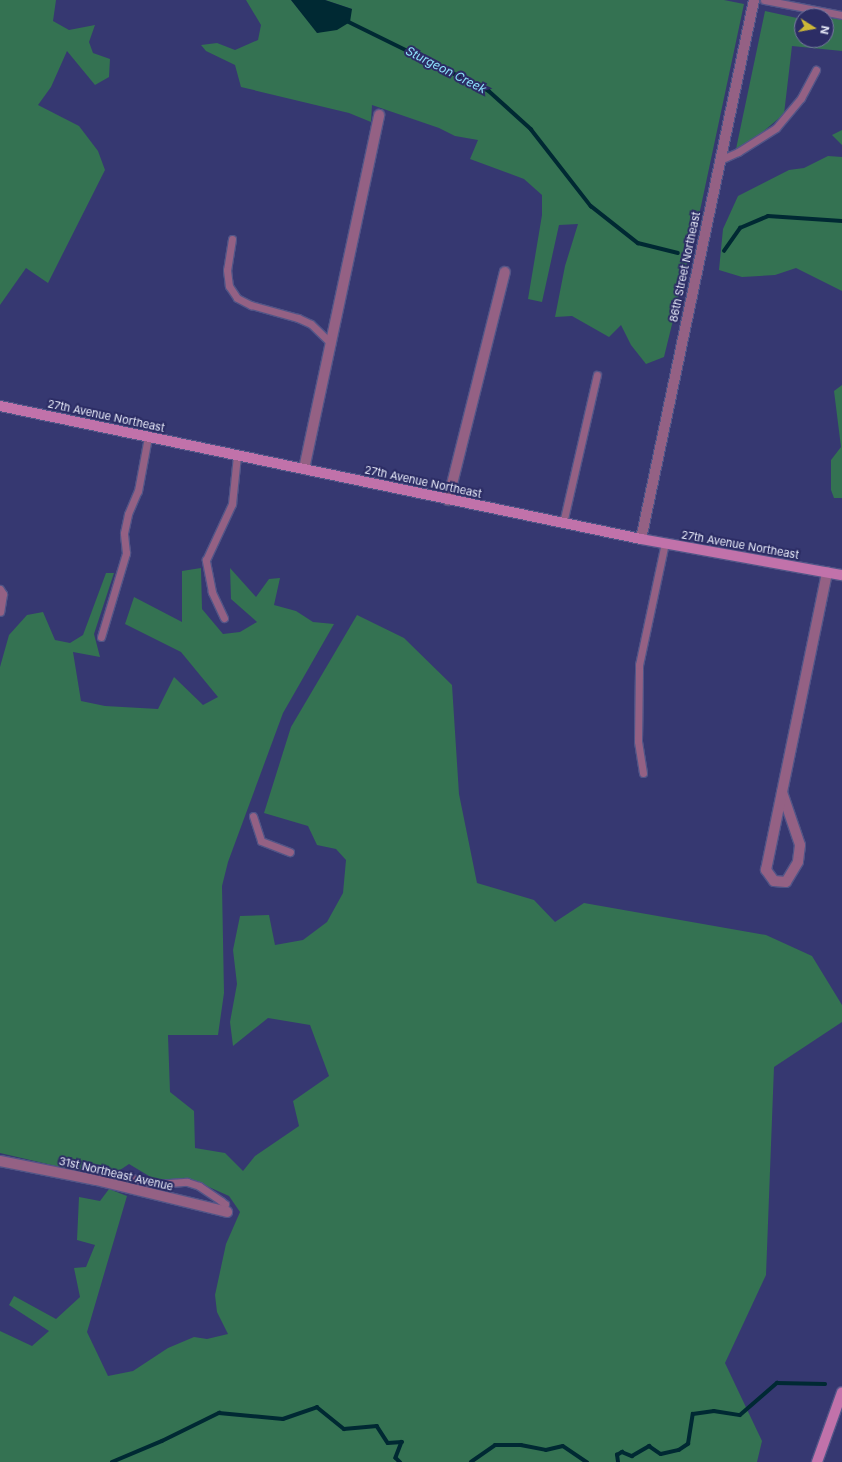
<!DOCTYPE html>
<html>
<head>
<meta charset="utf-8">
<style>
  body { margin:0 }
  #map { position:relative; width:842px; height:1462px; overflow:hidden; background:#363871; font-family:Inter,sans-serif }
  div>[style] { position:absolute }
  .green>* { inset:0; background:#347252 }
  .water>* { inset:0; background:#002933 }
  .stream>* { height:3.5px; margin:-1.75px; padding:0 1.75px; transform-origin:1.75px; border-radius:1.75px; background:#002933 }
  .roads { filter:drop-shadow(1px 0 #525587) drop-shadow(-1px 0 #525587) drop-shadow(0 1px #525587) drop-shadow(0 -1px #525587) }
  .lane>* { height:7px; margin:-3.5px; padding:0 3.5px; transform-origin:3.5px; border-radius:3.5px; background:#946184 }
  .street>* { height:10px; margin:-5px; padding:0 5px; transform-origin:5px; border-radius:5px; background:#946184 }
  .secondary>* { height:10px; margin:-5px; padding:0 5px; transform-origin:5px; border-radius:5px; background:#c172aa }
  span { translate:-50% -50%; white-space:nowrap; text-align:center; line-height:1.15; -webkit-text-stroke:4px #2c2d65; paint-order:stroke }
  .street-label { font-size:11px; color:#e8ebf9 }
  .water-label { font-size:12px; color:#8de2fc; font-style:italic }
  .north { position:absolute; left:794px; top:8px; width:40px; height:40px; box-sizing:border-box; background:#2c2d65; border:1px solid #7779a0; border-radius:50%; rotate:101deg; font-size:11px; font-weight:700; line-height:16px; text-align:center; color:#e8ebf9 }
  .north::after { content:''; display:block; margin:auto; width:14px; height:18px; background:#ceb837; clip-path:polygon(50% 0,100% 100%,50% 72%,0 100%) }
</style>
</head>
<body>
<div id="map">
  <div class="green">
    <i style="clip-path:polygon(0 0,56px 0,53px 21px,69px 30px,95px 25px,89px 42px,93px 53px,110px 59px,109px 77px,95px 85px,67px 51px,51px 87px,38px 105px,79px 126px,98px 151px,105px 170px,48px 283px,26px 268px,0 305px)"></i>
    <i style="clip-path:polygon(246px 0,291px 0,318px 33px,352px 9px,325px 0,724px 0,744px 4px,701px 206px,664px 357px,646px 364px,631px 345px,621px 325px,609px 337px,572px 316px,555px 317px,565px 266px,578px 224px,559px 225px,542px 302px,528px 299px,542px 215px,542px 195px,524px 179px,470px 159px,478px 140px,455px 136px,439px 128px,372px 105px,371px 122px,349px 113px,241px 87px,235px 65px,206px 51px,201px 45px,217px 43px,235px 50px,258px 40px,261px 25px)"></i>
    <i style="clip-path:polygon(765px 11px,797px 18px,802px 16px,802px 40px,826px 40px,826px 18px,842px 19px,842px 51px,792px 46px,784px 114px,758px 136px,736px 149px)"></i>
    <i style="clip-path:polygon(842px 130px,842px 145px,832px 135px)"></i>
    <i style="clip-path:polygon(828px 156px,842px 157px,842px 291px,796px 268px,775px 275px,742px 277px,719px 270px,723px 229px,738px 196px,789px 170px,804px 168px)"></i>
    <i style="clip-path:polygon(842px 385px,842px 498px,834px 498px,831px 490px,831px 460px,841px 447px,834px 391px)"></i>
    <i style="clip-path:polygon(201px 568px,202px 609px,223px 634px,240px 632px,257px 622px,231px 599px,230px 568px,256px 597px,269px 579px,280px 578px,274px 605px,296px 611px,313px 622px,334px 624px,283px 713px,228px 862px,222px 886px,224px 993px,218px 1035px,168px 1035px,170px 1092px,194px 1111px,195px 1148px,225px 1153px,243px 1171px,255px 1156px,299px 1126px,293px 1101px,329px 1076px,310px 1025px,268px 1018px,233px 1046px,230px 1022px,237px 984px,233px 950px,240px 916px,269px 915px,275px 945px,303px 940px,327px 922px,343px 893px,346px 860px,336px 849px,317px 845px,308px 826px,264px 813px,291px 727px,357px 615px,404px 638px,452px 685px,459px 794px,477px 883px,534px 900px,555px 922px,584px 903px,766px 935px,812px 956px,842px 1005px,842px 1022px,774px 1067px,766px 1275px,725px 1363px,762px 1441px,757px 1462px,0 1462px,0 1331px,32px 1346px,49px 1331px,9px 1305px,14px 1296px,56px 1319px,80px 1297px,74px 1268px,86px 1267px,95px 1245px,77px 1240px,79px 1197px,100px 1201px,109px 1189px,127px 1196px,87px 1332px,108px 1376px,133px 1371px,168px 1348px,194px 1337px,207px 1339px,228px 1334px,217px 1312px,215px 1295px,226px 1244px,240px 1212px,229px 1196px,191px 1179px,154px 1179px,129px 1164px,108px 1178px,0 1153px,0 667px,9px 635px,27px 615px,43px 612px,55px 640px,70px 643px,83px 635px,106px 573px,114px 573px,94px 634px,100px 657px,73px 652px,81px 701px,105px 706px,158px 709px,174px 677px,203px 705px,218px 697px,181px 652px,125px 624px,134px 597px,182px 622px,182px 571px)"></i>
  </div>
  <div class="water">
    <i style="clip-path:polygon(291px 0,325px 0,352px 9px,350px 22px,337px 30px,317px 33px)"></i>
  </div>
  <div class="stream">
    <i style="left:347px;top:21px;width:158px;rotate:26.2deg"></i>
    <i style="left:489px;top:91px;width:57px;rotate:42.1deg"></i>
    <i style="left:531px;top:129px;width:98px;rotate:52.1deg"></i>
    <i style="left:591px;top:206px;width:60px;rotate:38.2deg"></i>
    <i style="left:638px;top:243px;width:41px;rotate:14deg"></i>
    <i style="left:724px;top:251px;width:28px;rotate:-55deg"></i>
    <i style="left:740px;top:228px;width:30px;rotate:-23deg"></i>
    <i style="left:768px;top:216px;width:74px;rotate:3.9deg"></i>
    <i style="left:112px;top:1462px;width:54px;rotate:-22.8deg"></i>
    <i style="left:162px;top:1441px;width:64px;rotate:-26.2deg"></i>
    <i style="left:219px;top:1413px;width:64px;rotate:5.4deg"></i>
    <i style="left:283px;top:1419px;width:36px;rotate:-19deg"></i>
    <i style="left:317px;top:1407px;width:35px;rotate:39deg"></i>
    <i style="left:344px;top:1429px;width:33px;rotate:-5deg"></i>
    <i style="left:377px;top:1426px;width:20px;rotate:57deg"></i>
    <i style="left:388px;top:1443px;width:14px;rotate:-4deg"></i>
    <i style="left:402px;top:1442px;width:17px;rotate:111deg"></i>
    <i style="left:396px;top:1458px;width:6px;rotate:45deg"></i>
    <i style="left:471px;top:1462px;width:29px;rotate:-35deg"></i>
    <i style="left:495px;top:1445px;width:26px"></i>
    <i style="left:521px;top:1445px;width:25px;rotate:11deg"></i>
    <i style="left:546px;top:1450px;width:17px;rotate:-13deg"></i>
    <i style="left:563px;top:1446px;width:29px;rotate:34deg"></i>
    <i style="left:618px;top:1462px;width:7px;rotate:-98deg"></i>
    <i style="left:617px;top:1455px;width:6px;rotate:-31deg"></i>
    <i style="left:622px;top:1452px;width:11px;rotate:22deg"></i>
    <i style="left:632px;top:1456px;width:20px;rotate:-30deg"></i>
    <i style="left:649px;top:1446px;width:14px;rotate:34deg"></i>
    <i style="left:661px;top:1454px;width:18px;rotate:-13deg"></i>
    <i style="left:679px;top:1450px;width:11px;rotate:-34deg"></i>
    <i style="left:688px;top:1444px;width:30px;rotate:-81deg"></i>
    <i style="left:693px;top:1414px;width:21px;rotate:-8deg"></i>
    <i style="left:714px;top:1411px;width:26px;rotate:9deg"></i>
    <i style="left:740px;top:1415px;width:49px;rotate:-40.9deg"></i>
    <i style="left:777px;top:1383px;width:48px;rotate:1.2deg"></i>
  </div>
  <div class="roads">
    <div class="lane">
      <i style="left:764px;top:0;width:79px;rotate:10.9deg"></i>
      <i style="left:720px;top:160px;width:20px;rotate:-24deg"></i>
      <i style="left:738px;top:152px;width:45px;rotate:-32.3deg"></i>
      <i style="left:776px;top:128px;width:39px;rotate:-50deg"></i>
      <i style="left:801px;top:98px;width:32px;rotate:-62deg"></i>
      <i style="left:232px;top:239px;width:31px;rotate:99deg"></i>
      <i style="left:227px;top:270px;width:16px;rotate:83deg"></i>
      <i style="left:229px;top:286px;width:14px;rotate:56deg"></i>
      <i style="left:237px;top:298px;width:16px;rotate:27deg"></i>
      <i style="left:251px;top:305px;width:49px;rotate:15.5deg"></i>
      <i style="left:298px;top:318px;width:14px;rotate:25deg"></i>
      <i style="left:311px;top:324px;width:28px;rotate:44deg"></i>
      <i style="left:563px;top:523px;width:152px;rotate:-77.1deg"></i>
      <i style="left:0;top:589px;width:6px;rotate:59deg"></i>
      <i style="left:3px;top:594px;width:18px;rotate:99deg"></i>
      <i style="left:224px;top:618px;width:29px;rotate:-115deg"></i>
      <i style="left:212px;top:592px;width:33px;rotate:-101deg"></i>
      <i style="left:206px;top:560px;width:62px;rotate:-65.1deg"></i>
      <i style="left:232px;top:504px;width:48px;rotate:-84.1deg"></i>
      <i style="left:101px;top:637px;width:88px;rotate:-73.4deg"></i>
      <i style="left:126px;top:553px;width:20px;rotate:-96deg"></i>
      <i style="left:124px;top:533px;width:19px;rotate:-78deg"></i>
      <i style="left:128px;top:514px;width:25px;rotate:-67deg"></i>
      <i style="left:138px;top:491px;width:55px;rotate:-79.5deg"></i>
      <i style="left:643px;top:773px;width:32px;rotate:-99deg"></i>
      <i style="left:638px;top:741px;width:76px;rotate:-89.2deg"></i>
      <i style="left:639px;top:665px;width:125px;rotate:-78deg"></i>
      <i style="left:253px;top:816px;width:26px;rotate:72deg"></i>
      <i style="left:261px;top:841px;width:31px;rotate:21deg"></i>
      <i style="left:121px;top:1186px;width:10px;rotate:-79deg"></i>
      <i style="left:123px;top:1176px;width:33px;rotate:14deg"></i>
      <i style="left:155px;top:1184px;width:32px;rotate:-4deg"></i>
      <i style="left:187px;top:1182px;width:13px;rotate:18deg"></i>
      <i style="left:199px;top:1186px;width:27px;rotate:34deg"></i>
      <i style="left:221px;top:1201px;width:5px;rotate:37deg"></i>
      <i style="left:225px;top:1204px;width:7px;rotate:106deg"></i>
    </div>
    <div class="street">
      <i style="left:304px;top:469px;width:362px;rotate:-78deg"></i>
      <i style="left:448px;top:500px;width:235px;rotate:-76deg"></i>
      <i style="left:641px;top:539px;width:551px;rotate:-78.16deg"></i>
      <i style="left:782px;top:792px;width:56px;rotate:71.2deg"></i>
      <i style="left:800px;top:845px;width:17px;rotate:97deg"></i>
      <i style="left:798px;top:862px;width:23px;rotate:121deg"></i>
      <i style="left:786px;top:882px;width:12px;rotate:-175deg"></i>
      <i style="left:774px;top:881px;width:14px;rotate:-126deg"></i>
      <i style="left:766px;top:870px;width:304px;rotate:-78.4deg"></i>
      <i style="left:0;top:1161px;width:98px;rotate:11.2deg"></i>
      <i style="left:96px;top:1180px;width:135px;rotate:13.7deg"></i>
    </div>
    <div class="secondary">
      <i style="left:0;top:406px;width:655px;rotate:11.72deg"></i>
      <i style="left:641px;top:539px;width:204px;rotate:10.2deg"></i>
      <i style="left:817px;top:1462px;width:74px;rotate:-70.3deg"></i>
    </div>
  </div>
  <div class="street-label">
    <span style="left:685px;top:267px;rotate:-78deg">86th Street Northeast</span>
    <span style="left:106px;top:416px;rotate:12deg">27th Avenue Northeast</span>
    <span style="left:423px;top:482px;rotate:12deg">27th Avenue Northeast</span>
    <span style="left:740px;top:545px;rotate:10deg">27th Avenue Northeast</span>
    <span style="left:116px;top:1174px;rotate:13deg">31st Northeast Avenue</span>
  </div>
  <div class="water-label">
    <span style="left:446px;top:70px;rotate:27deg">Sturgeon Creek</span>
  </div>
  <div class="north">N</div>
</div>
</body>
</html>
